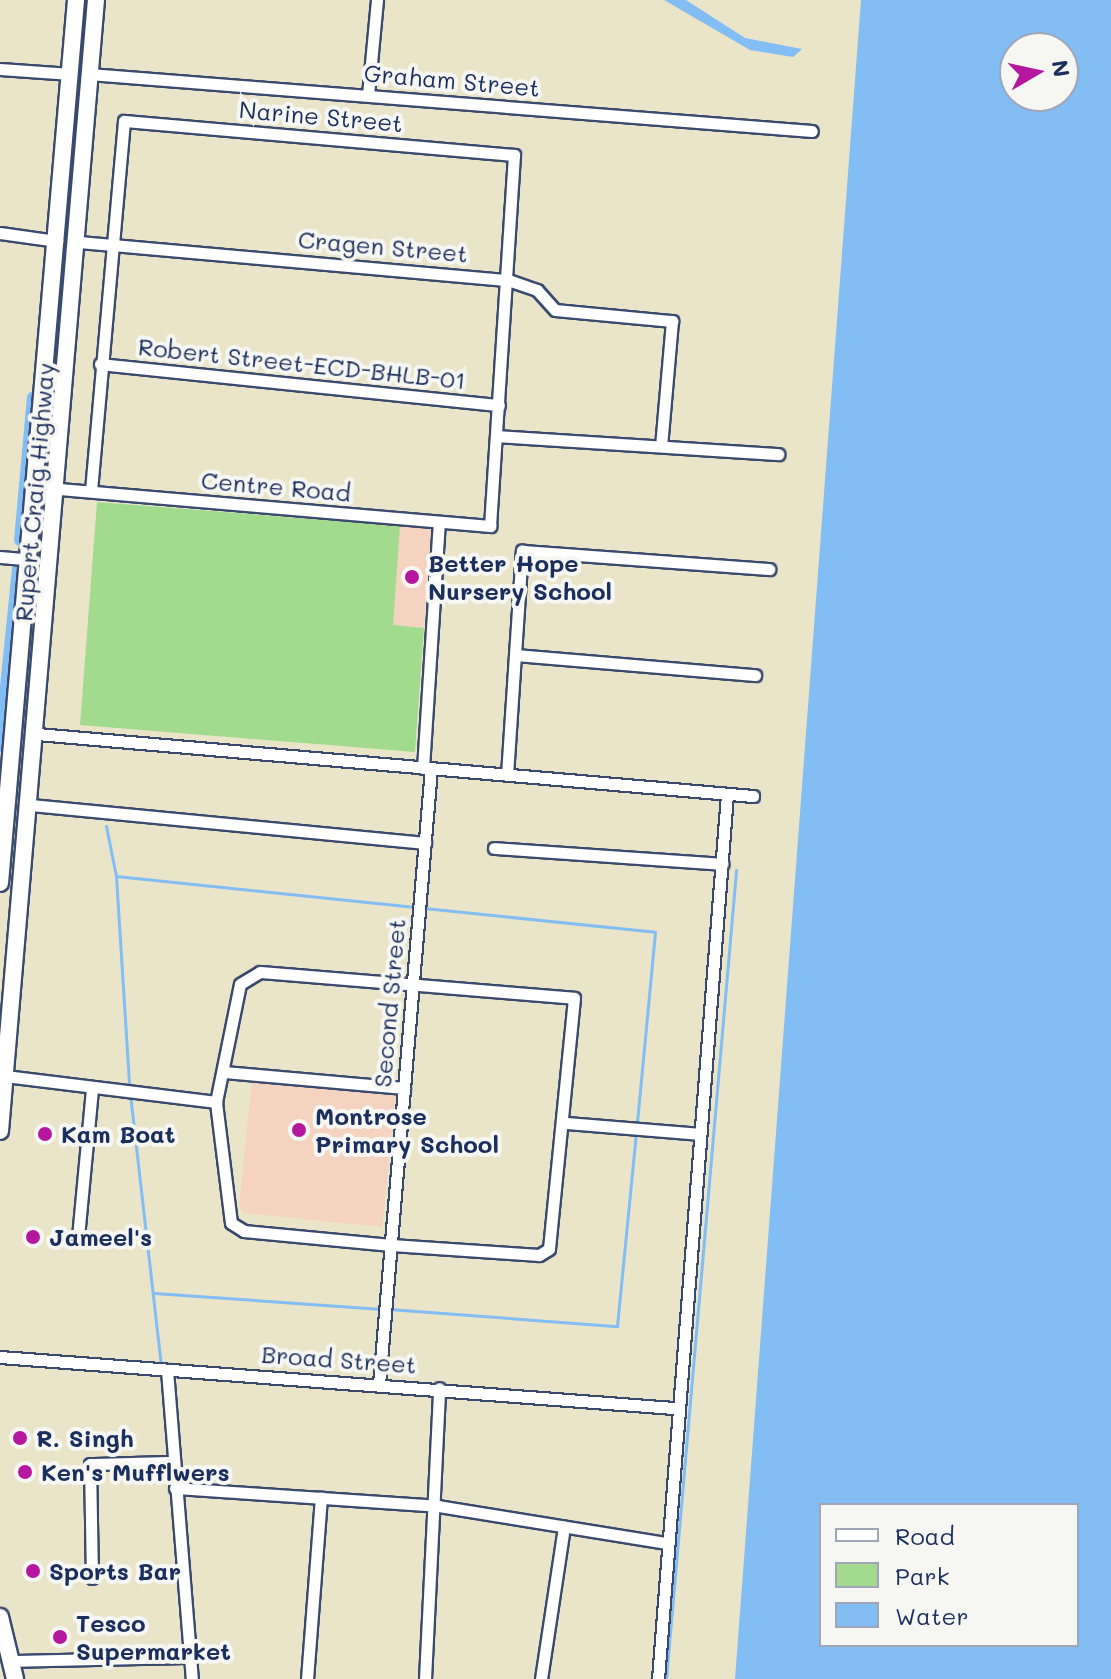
<!DOCTYPE html>
<html>
<head>
<meta charset="utf-8">
<style>
  body { margin:0 }
  #map { position:relative; width:1111px; height:1679px; overflow:hidden; background:#eae5c9; font-family:Mali,sans-serif }
  div>[style] { position:absolute }
  .built>* { inset:0; background:#f4d3c0; transform-origin:0 0 }
  .green>* { inset:0; background:#a2db8e }
  .water>* { inset:0; background:#82bdf4 }
  .stream>* { height:3px; margin:-1.5px; padding:0 1.5px; transform-origin:1.5px; border-radius:1.5px; background:#82bdf4 }
  .canal>* { height:12px; margin:-6px; padding:0 6px; transform-origin:6px; border-radius:6px; background:#82bdf4 }
  .roads { filter:drop-shadow(2px 0 #3a4a6e) drop-shadow(-2px 0 #3a4a6e) drop-shadow(0 2px #3a4a6e) drop-shadow(0 -2px #3a4a6e) }
  .street>* { height:11px; margin:-5.5px; padding:0 5.5px; transform-origin:5.5px; border-radius:5.5px; background:#fff }
  .primary>* { height:16px; margin:-8px; padding:0 8px; transform-origin:8px; border-radius:8px; background:#fff }
  .dots>* { width:22px; height:22px; translate:-50% -50%; box-sizing:border-box; border:4px solid #f6f6f2; border-radius:50% }
  span { translate:-50% -50%; white-space:nowrap; text-align:center; line-height:1.15; -webkit-text-stroke:8px #f6f6f2; paint-order:stroke }
  .street-label { font-size:24px; color:#1b2f5e }
  .poi-label { font-size:24px; color:#1b2f5e; font-weight:700 }
  .left { translate:0 -50%; text-align:left }
  .legend { position:absolute; left:819px; top:1503px; width:260px; height:144px; box-sizing:border-box; background:#f6f6f2; border:2px solid #9ea6b7; margin:0; padding:10px 14px; list-style:none; font-size:24px; color:#1b2f5e }
  .legend li { display:flex; align-items:center; gap:16px; height:40px }
  .legend b { width:40px; border:2px solid #9ea6b7 }
  .north { position:absolute; left:999px; top:32px; width:80px; height:80px; box-sizing:border-box; background:#f6f6f2; border:2px solid #9ea6b7; border-radius:50%; rotate:81deg; font-size:22px; font-weight:700; line-height:32px; text-align:center; color:#1b2f5e }
  .north::after { content:''; display:block; margin:auto; width:28px; height:36px; background:#b5179e; clip-path:polygon(50% 0,100% 100%,50% 72%,0 100%) }
</style>
</head>
<body>
<div id="map">
  <div class="built">
    <i style="left:400px;top:526px;width:32px;height:100px;rotate:5deg"></i>
    <i style="clip-path:polygon(252px 1081px,396px 1092px,382px 1227px,244px 1213px,239px 1206px)"></i>
  </div>
  <div class="green">
    <i style="clip-path:polygon(97px 502px,400px 526px,393px 625px,424px 628px,415px 752px,80px 725px)"></i>
  </div>
  <div class="water">
    <i style="clip-path:polygon(664px 0,686px 0,745px 38px,802px 49px,793px 57px,750px 50px)"></i>
    <i style="clip-path:polygon(evenodd,861px 0,1111px 0,1111px 1679px,735px 1679px,861px 0,1015px 48px,1063px 48px,1063px 96px,1015px 96px,1015px 48px,861px 0,821px 1505px,1077px 1505px,1077px 1645px,821px 1645px,821px 1505px)"></i>
  </div>
  <div class="stream">
    <i style="left:106px;top:826px;width:51px;rotate:78.7deg"></i>
    <i style="left:424px;top:908px;width:232px;rotate:5.9deg"></i>
    <i style="left:655px;top:932px;width:193px;rotate:95.4deg"></i>
    <i style="left:154px;top:1293px;width:228px;rotate:4deg"></i>
    <i style="left:389px;top:1309px;width:229px;rotate:4.3deg"></i>
    <i style="left:617px;top:1326px;width:196px;rotate:-84.4deg"></i>
    <i style="left:161px;top:1366px;width:285px;rotate:-96.5deg"></i>
    <i style="left:129px;top:1083px;width:207px;rotate:-93.6deg"></i>
    <i style="left:116px;top:876px;width:303px;rotate:5.9deg"></i>
    <i style="left:666px;top:1679px;width:812px;rotate:-85.05deg"></i>
  </div>
  <div class="canal">
    <i style="left:20px;top:540px;width:143px;rotate:-84.8deg"></i>
    <i style="left:0;top:746px;width:179px;rotate:-84.2deg"></i>
  </div>
  <div class="roads">
    <div class="street">
      <i style="left:0;top:69px;width:71px;rotate:4deg"></i>
      <i style="left:89px;top:74px;width:725px;rotate:4.51deg"></i>
      <i style="left:368px;top:95px;width:95px;rotate:-84.6deg"></i>
      <i style="left:0;top:233px;width:58px;rotate:8deg"></i>
      <i style="left:79px;top:242px;width:431px;rotate:5.1deg"></i>
      <i style="left:508px;top:280px;width:31px;rotate:19deg"></i>
      <i style="left:537px;top:290px;width:27px;rotate:48deg"></i>
      <i style="left:555px;top:310px;width:118px;rotate:5.4deg"></i>
      <i style="left:672px;top:321px;width:125px;rotate:95deg"></i>
      <i style="left:100px;top:364px;width:401px;rotate:5.9deg"></i>
      <i style="left:497px;top:436px;width:282px;rotate:3.7deg"></i>
      <i style="left:59px;top:489px;width:433px;rotate:4.9deg"></i>
      <i style="left:490px;top:526px;width:372px;rotate:-86.3deg"></i>
      <i style="left:514px;top:155px;width:391px;rotate:-175deg"></i>
      <i style="left:124px;top:121px;width:368px;rotate:95.1deg"></i>
      <i style="left:0;top:557px;width:32px;rotate:5deg"></i>
      <i style="left:515px;top:655px;width:241px;rotate:4.8deg"></i>
      <i style="left:37px;top:734px;width:719px;rotate:4.95deg"></i>
      <i style="left:423px;top:768px;width:246px;rotate:-86.3deg"></i>
      <i style="left:507px;top:775px;width:225px;rotate:-86.2deg"></i>
      <i style="left:522px;top:551px;width:248px;rotate:4.2deg"></i>
      <i style="left:31px;top:805px;width:396px;rotate:5.5deg"></i>
      <i style="left:494px;top:848px;width:229px;rotate:4deg"></i>
      <i style="left:260px;top:972px;width:315px;rotate:4.7deg"></i>
      <i style="left:574px;top:998px;width:252px;rotate:95.7deg"></i>
      <i style="left:549px;top:1249px;width:12px;rotate:149deg"></i>
      <i style="left:539px;top:1255px;width:148px;rotate:-176.1deg"></i>
      <i style="left:391px;top:1245px;width:148px;rotate:-174.6deg"></i>
      <i style="left:244px;top:1231px;width:15px;rotate:-148deg"></i>
      <i style="left:231px;top:1223px;width:122px;rotate:-97.1deg"></i>
      <i style="left:216px;top:1102px;width:120px;rotate:-78.5deg"></i>
      <i style="left:240px;top:984px;width:23px;rotate:-31deg"></i>
      <i style="left:224px;top:1072px;width:181px;rotate:5.1deg"></i>
      <i style="left:5px;top:1076px;width:213px;rotate:7deg"></i>
      <i style="left:566px;top:1123px;width:133px;rotate:4.7deg"></i>
      <i style="left:78px;top:1237px;width:149px;rotate:-84.6deg"></i>
      <i style="left:0;top:1357px;width:676px;rotate:4.33deg"></i>
      <i style="left:167px;top:1370px;width:310px;rotate:85.4deg"></i>
      <i style="left:379px;top:1384px;width:617px;rotate:-85.17deg"></i>
      <i style="left:175px;top:1488px;width:264px;rotate:3.9deg"></i>
      <i style="left:438px;top:1506px;width:231px;rotate:9.2deg"></i>
      <i style="left:92px;top:1578px;width:114px;rotate:-91deg"></i>
      <i style="left:90px;top:1464px;width:82px;rotate:-1.4deg"></i>
      <i style="left:11px;top:1661px;width:180px;rotate:-1.3deg"></i>
      <i style="left:307px;top:1679px;width:182px;rotate:-85.6deg"></i>
      <i style="left:425px;top:1679px;width:291px;rotate:-87.2deg"></i>
      <i style="left:541px;top:1679px;width:154px;rotate:-81.4deg"></i>
      <i style="left:658px;top:1679px;width:888px;rotate:-85.54deg"></i>
    </div>
    <div class="primary">
      <i style="left:0;top:883px;width:886px;rotate:-85.08deg"></i>
      <i style="left:0;top:1131px;width:1135px;rotate:-85.15deg"></i>
      <i style="left:0;top:1617px;width:64px;rotate:76.4deg"></i>
    </div>
  </div>
  <div class="dots">
    <i style="left:412px;top:577px;background:#b5179e"></i>
    <i style="left:299px;top:1130px;background:#b5179e"></i>
    <i style="left:45px;top:1134px;background:#b5179e"></i>
    <i style="left:33px;top:1237px;background:#b5179e"></i>
    <i style="left:20px;top:1438px;background:#b5179e"></i>
    <i style="left:25px;top:1472px;background:#b5179e"></i>
    <i style="left:33px;top:1571px;background:#b5179e"></i>
    <i style="left:60px;top:1637px;background:#b5179e"></i>
  </div>
  <div class="street-label">
    <span style="left:452px;top:80px;rotate:5deg">Graham Street</span>
    <span style="left:321px;top:116px;rotate:5deg">Narine Street</span>
    <span style="left:383px;top:246px;rotate:5deg">Cragen Street</span>
    <span style="left:302px;top:363px;rotate:6deg">Robert Street-ECD-BHLB-01</span>
    <span style="left:276px;top:486px;rotate:5deg">Centre Road</span>
    <span style="left:34px;top:492px;rotate:-85deg">Rupert Craig Highway</span>
    <span style="left:389px;top:1003px;rotate:-85deg">Second Street</span>
    <span style="left:339px;top:1359px;rotate:4deg">Broad Street</span>
  </div>
  <div class="poi-label">
    <span class="left" style="left:428px;top:577px">Better Hope<br>Nursery School</span>
    <span class="left" style="left:315px;top:1130px">Montrose<br>Primary School</span>
    <span class="left" style="left:61px;top:1134px">Kam Boat</span>
    <span class="left" style="left:49px;top:1237px">Jameel's</span>
    <span class="left" style="left:36px;top:1438px">R. Singh</span>
    <span class="left" style="left:41px;top:1472px">Ken's Mufflwers</span>
    <span class="left" style="left:49px;top:1571px">Sports Bar</span>
    <span class="left" style="left:76px;top:1637px">Tesco<br>Supermarket</span>
  </div>
  <ul class="legend">
  <li><b style="height:10px;background:#fff"></b>Road</li>
  <li><b style="height:22px;background:#a2db8e"></b>Park</li>
  <li><b style="height:22px;background:#82bdf4"></b>Water</li>
  </ul>
  <div class="north">N</div>
</div>
</body>
</html>
